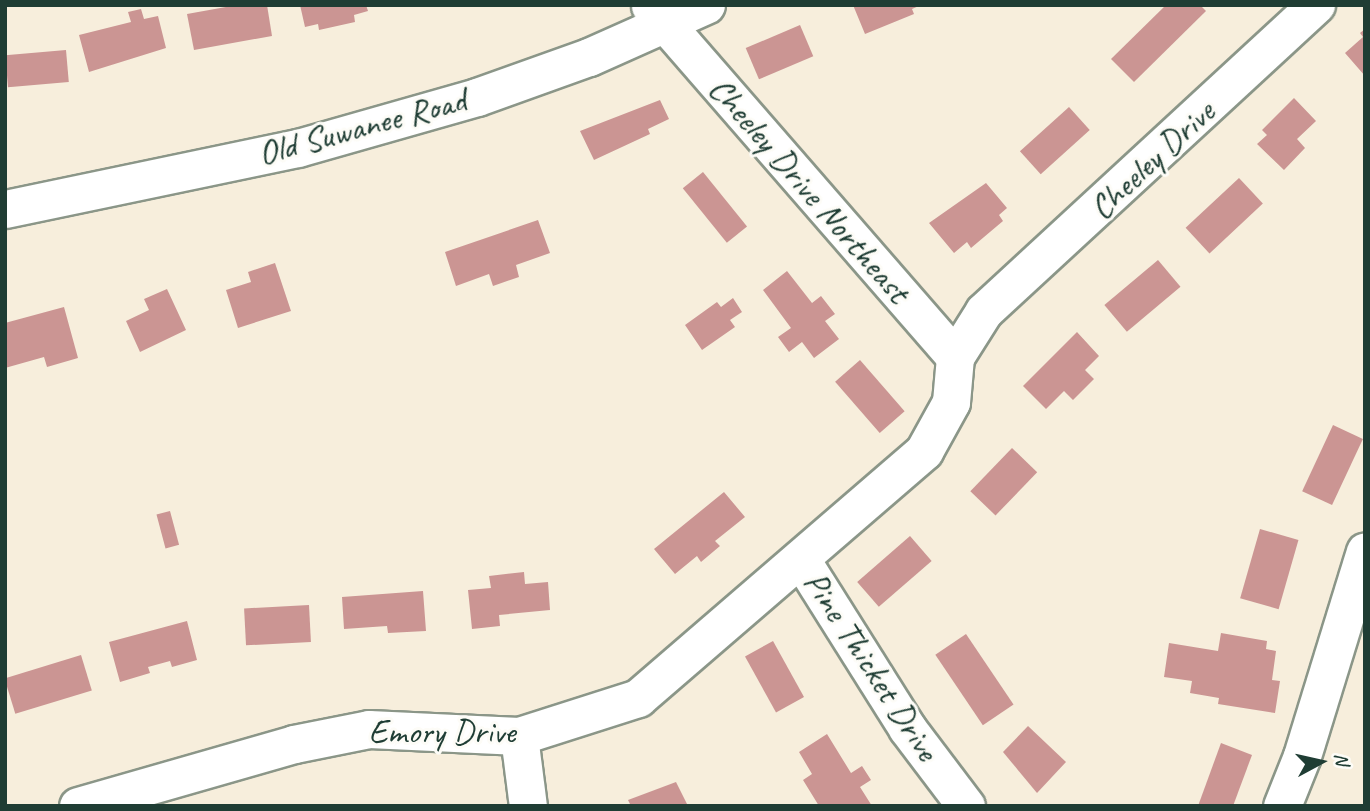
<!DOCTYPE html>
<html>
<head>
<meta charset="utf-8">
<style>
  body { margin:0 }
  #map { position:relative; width:1370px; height:811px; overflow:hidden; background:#f7eedc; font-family:Caveat,sans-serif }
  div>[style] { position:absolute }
  .building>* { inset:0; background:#cb9593; transform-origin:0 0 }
  .roads { filter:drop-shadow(2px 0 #8b9688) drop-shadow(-2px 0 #8b9688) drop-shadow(0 2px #8b9688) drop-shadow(0 -2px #8b9688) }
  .minor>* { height:37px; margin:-18.5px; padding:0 18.5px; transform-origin:18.5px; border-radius:18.5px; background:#fff }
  span { translate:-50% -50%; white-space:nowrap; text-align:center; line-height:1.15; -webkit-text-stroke:6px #fdfcf7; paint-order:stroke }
  .street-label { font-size:35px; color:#1f3d34 }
  .frame { position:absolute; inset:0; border:7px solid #1f3d34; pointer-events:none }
  .north { position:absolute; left:1286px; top:727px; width:70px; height:70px; -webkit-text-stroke:5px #fdfcf7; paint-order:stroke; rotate:82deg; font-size:19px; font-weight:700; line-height:28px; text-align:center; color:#1f3d34 }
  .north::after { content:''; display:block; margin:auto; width:24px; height:32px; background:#1f3d34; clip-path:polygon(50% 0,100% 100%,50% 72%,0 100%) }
</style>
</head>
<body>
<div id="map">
  <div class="building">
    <i style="clip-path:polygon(237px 5px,267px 5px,272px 36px,194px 50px,187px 14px)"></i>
    <i style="clip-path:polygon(300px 5px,366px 5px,368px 11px,354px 15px,355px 22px,319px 30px,318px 24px,305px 27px)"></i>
    <i style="clip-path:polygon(853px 5px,921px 5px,912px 9px,914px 14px,865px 34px)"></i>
    <i style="clip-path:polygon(1166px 5px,1200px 5px,1206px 11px,1134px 82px,1111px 59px)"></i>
    <i style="clip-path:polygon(141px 9px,144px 19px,158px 16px,166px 48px,89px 72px,79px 35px,131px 22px,128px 12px)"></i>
    <i style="left:800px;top:25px;width:34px;height:59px;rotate:67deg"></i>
    <i style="clip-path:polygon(1365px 29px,1365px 76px,1345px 53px,1363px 37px,1360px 33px)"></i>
    <i style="left:66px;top:50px;width:32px;height:61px;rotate:85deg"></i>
    <i style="clip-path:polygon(1294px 98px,1316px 121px,1297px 139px,1305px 148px,1284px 170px,1257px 144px,1267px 135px,1262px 130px)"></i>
    <i style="clip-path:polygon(660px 100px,669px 119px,648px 129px,650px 134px,594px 160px,580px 131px)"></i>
    <i style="left:1069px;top:107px;width:31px;height:66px;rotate:48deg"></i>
    <i style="left:703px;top:172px;width:70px;height:26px;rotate:51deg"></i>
    <i style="left:1239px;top:178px;width:35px;height:73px;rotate:47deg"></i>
    <i style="clip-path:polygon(986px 183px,1007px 208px,999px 215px,1003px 221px,971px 248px,967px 242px,954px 253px,929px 223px)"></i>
    <i style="clip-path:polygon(538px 220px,550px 253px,516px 265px,519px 277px,493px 286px,489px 274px,456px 286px,445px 252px)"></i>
    <i style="left:1158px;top:260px;width:35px;height:70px;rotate:50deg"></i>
    <i style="clip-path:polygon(275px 263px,291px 311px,238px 328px,226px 290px,251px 282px,248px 272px)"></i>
    <i style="clip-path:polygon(787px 271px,812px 303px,821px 296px,835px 314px,825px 321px,839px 339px,814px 358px,802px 342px,789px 352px,778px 337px,791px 328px,763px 290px)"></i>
    <i style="clip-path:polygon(167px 289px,186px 330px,140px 352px,126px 321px,149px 310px,144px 299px)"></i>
    <i style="clip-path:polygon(733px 298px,742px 312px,730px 320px,735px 327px,702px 350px,685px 325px,717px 302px,721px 307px)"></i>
    <i style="clip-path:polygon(64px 307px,78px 358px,47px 367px,44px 357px,5px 368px,5px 323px)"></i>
    <i style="clip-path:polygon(1077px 332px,1099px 356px,1085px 370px,1094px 379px,1073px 400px,1064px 391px,1046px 409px,1023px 386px)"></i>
    <i style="left:860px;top:360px;width:68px;height:33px;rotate:49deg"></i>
    <i style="left:1333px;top:425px;width:33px;height:73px;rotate:25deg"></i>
    <i style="left:1012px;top:448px;width:35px;height:60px;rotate:44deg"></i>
    <i style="clip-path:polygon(724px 492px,745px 517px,715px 541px,720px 546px,701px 562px,697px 556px,675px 574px,654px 549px)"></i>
    <i style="left:170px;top:511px;width:35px;height:14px;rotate:75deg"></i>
    <i style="left:1260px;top:529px;width:40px;height:72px;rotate:16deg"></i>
    <i style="left:910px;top:536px;width:33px;height:70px;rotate:49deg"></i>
    <i style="clip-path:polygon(524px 572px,525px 584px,548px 582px,550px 610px,499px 615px,500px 626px,472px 629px,468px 590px,491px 588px,489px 576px)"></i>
    <i style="clip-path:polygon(423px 591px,426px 631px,388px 633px,387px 626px,344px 629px,342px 597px)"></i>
    <i style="left:309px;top:605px;width:37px;height:65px;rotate:87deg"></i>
    <i style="clip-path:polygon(187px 621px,197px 660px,172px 667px,170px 661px,148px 667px,150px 673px,120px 682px,109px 642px)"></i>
    <i style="clip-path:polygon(1221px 633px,1267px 641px,1266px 649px,1276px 651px,1272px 680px,1280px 681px,1275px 713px,1218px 704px,1219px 698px,1190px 693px,1192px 681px,1164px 677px,1169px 643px,1218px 651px)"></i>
    <i style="left:966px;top:634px;width:85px;height:37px;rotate:56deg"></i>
    <i style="left:773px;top:641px;width:64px;height:32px;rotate:61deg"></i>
    <i style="left:81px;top:655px;width:37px;height:80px;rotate:73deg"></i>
    <i style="clip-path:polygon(1028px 726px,1066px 762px,1037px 793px,1003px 752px)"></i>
    <i style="clip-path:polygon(827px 734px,851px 773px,862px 766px,871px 780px,860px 787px,872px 806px,819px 806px,803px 780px,812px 774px,799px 752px)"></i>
    <i style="clip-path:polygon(1221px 743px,1252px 755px,1233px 806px,1198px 806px)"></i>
    <i style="clip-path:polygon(676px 782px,688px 806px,631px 806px,628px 800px)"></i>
  </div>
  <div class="roads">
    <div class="minor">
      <i style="left:650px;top:6px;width:465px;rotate:49deg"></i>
      <i style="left:5px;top:209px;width:299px;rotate:-11.8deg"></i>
      <i style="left:298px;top:148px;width:186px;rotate:-15.9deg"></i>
      <i style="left:477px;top:97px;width:119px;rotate:-19.7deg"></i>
      <i style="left:589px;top:57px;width:128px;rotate:-24deg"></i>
      <i style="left:802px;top:561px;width:197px;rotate:57.8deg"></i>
      <i style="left:907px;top:728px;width:98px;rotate:52.9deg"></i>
      <i style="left:519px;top:736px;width:71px;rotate:82.7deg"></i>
      <i style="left:78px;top:806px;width:225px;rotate:-16deg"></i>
      <i style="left:294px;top:744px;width:76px;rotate:-11.3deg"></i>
      <i style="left:369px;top:729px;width:150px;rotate:2.7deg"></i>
      <i style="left:519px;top:736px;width:125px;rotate:-17.7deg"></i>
      <i style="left:638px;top:698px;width:378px;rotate:-40.8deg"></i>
      <i style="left:924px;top:451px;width:56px;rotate:-61.1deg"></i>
      <i style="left:951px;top:402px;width:45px;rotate:-84.9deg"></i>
      <i style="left:955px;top:357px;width:54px;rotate:-57.8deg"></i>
      <i style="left:984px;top:311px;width:452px;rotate:-42.7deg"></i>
      <i style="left:1282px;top:806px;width:54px;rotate:-68.2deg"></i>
      <i style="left:1302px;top:756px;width:214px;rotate:-72.9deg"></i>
    </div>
  </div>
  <div class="street-label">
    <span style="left:362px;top:127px;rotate:-15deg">Old Suwanee Road</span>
    <span style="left:1152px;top:160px;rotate:-43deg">Cheeley Drive</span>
    <span style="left:809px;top:190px;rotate:49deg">Cheeley Drive Northeast</span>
    <span style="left:871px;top:666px;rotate:57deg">Pine Thicket Drive</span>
    <span style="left:442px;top:732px">Emory Drive</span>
  </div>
  <div class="frame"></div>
  <div class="north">N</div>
</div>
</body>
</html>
